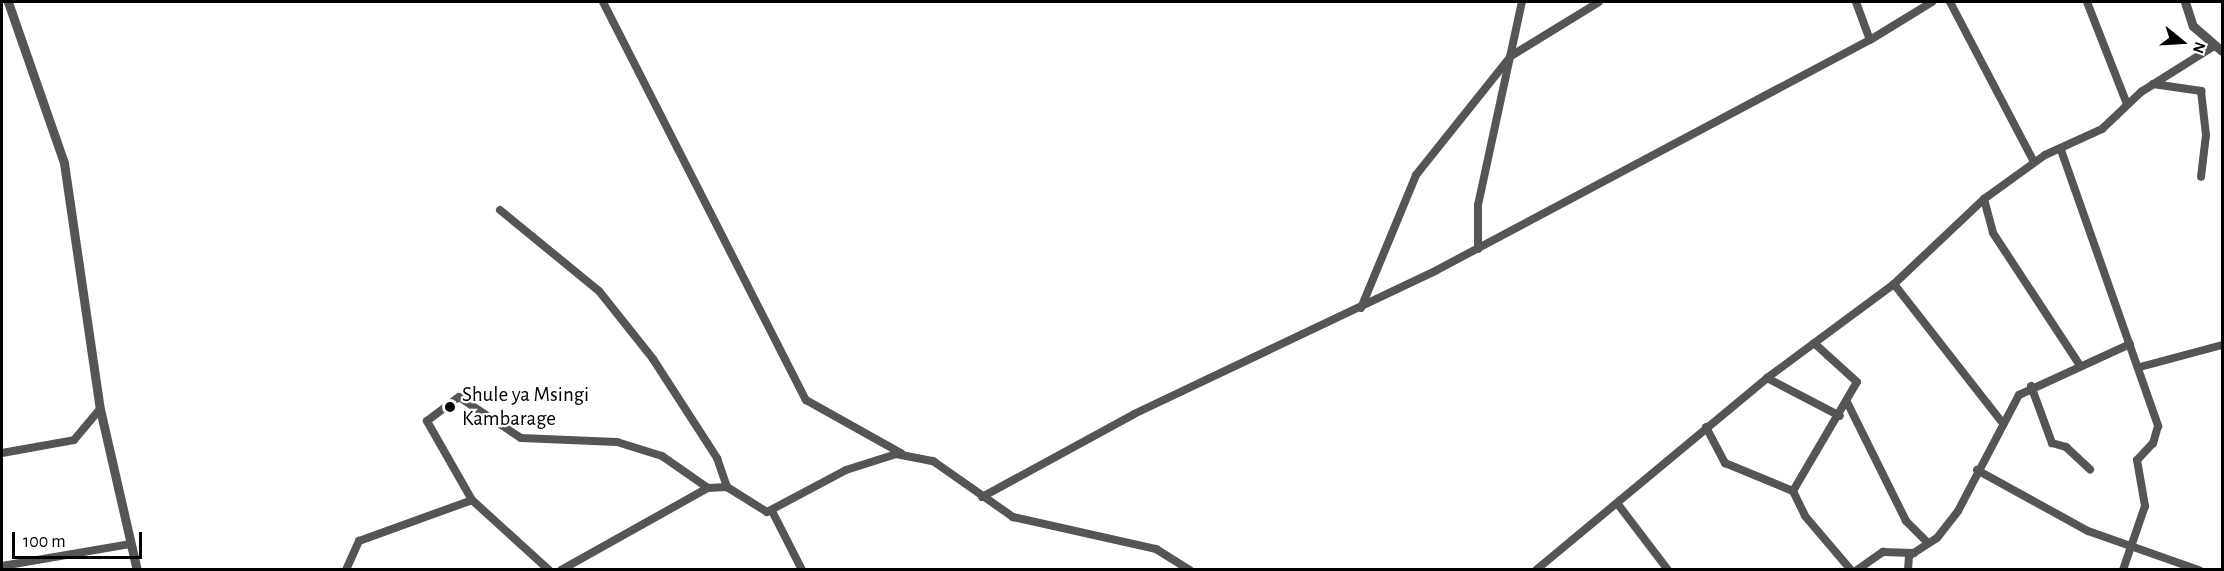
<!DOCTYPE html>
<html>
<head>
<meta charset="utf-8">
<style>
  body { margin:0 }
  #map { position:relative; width:2224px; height:571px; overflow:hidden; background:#fff; font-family:"Alegreya Sans",sans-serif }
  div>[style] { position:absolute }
  .minor>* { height:8px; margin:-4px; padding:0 4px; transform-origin:4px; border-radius:4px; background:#555 }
  .tertiary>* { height:9px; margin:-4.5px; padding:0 4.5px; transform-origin:4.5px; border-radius:4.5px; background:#555 }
  .dots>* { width:16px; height:16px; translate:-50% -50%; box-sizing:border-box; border:3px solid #fff; border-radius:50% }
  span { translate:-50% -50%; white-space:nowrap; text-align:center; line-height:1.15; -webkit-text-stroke:4.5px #fff; paint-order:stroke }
  .poi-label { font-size:21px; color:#000 }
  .left { translate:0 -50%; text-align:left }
  .frame { position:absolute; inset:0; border:3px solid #000; pointer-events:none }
  .north { position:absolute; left:2152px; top:12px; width:60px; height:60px; -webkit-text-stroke:4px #fff; paint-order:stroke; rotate:108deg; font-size:16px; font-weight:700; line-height:24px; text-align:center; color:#000 }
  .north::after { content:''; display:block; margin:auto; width:21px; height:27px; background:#000; clip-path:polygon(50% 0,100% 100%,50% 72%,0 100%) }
  .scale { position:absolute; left:12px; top:532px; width:130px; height:27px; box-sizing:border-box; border:3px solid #000; border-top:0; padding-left:8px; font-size:18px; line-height:21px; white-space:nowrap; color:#000; -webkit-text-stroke:4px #fff; paint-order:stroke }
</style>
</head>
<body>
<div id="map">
  <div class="minor">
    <i style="left:603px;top:2px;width:447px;rotate:63deg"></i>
    <i style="left:806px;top:400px;width:109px;rotate:29.2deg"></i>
    <i style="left:1856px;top:2px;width:40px;rotate:69.8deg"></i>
    <i style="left:1950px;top:2px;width:181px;rotate:62.3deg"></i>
    <i style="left:2087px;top:2px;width:110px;rotate:68.6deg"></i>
    <i style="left:2153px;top:84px;width:49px;rotate:8.3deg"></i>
    <i style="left:2201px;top:91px;width:44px;rotate:83.5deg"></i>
    <i style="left:2206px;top:135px;width:42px;rotate:96.8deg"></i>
    <i style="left:2061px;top:150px;width:293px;rotate:70.6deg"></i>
    <i style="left:2158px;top:426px;width:18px;rotate:106deg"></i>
    <i style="left:2153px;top:443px;width:23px;rotate:133deg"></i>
    <i style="left:2137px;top:460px;width:47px;rotate:80.1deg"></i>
    <i style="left:2145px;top:506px;width:68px;rotate:109deg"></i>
    <i style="left:1984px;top:199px;width:35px;rotate:75deg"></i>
    <i style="left:1993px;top:233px;width:157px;rotate:56.7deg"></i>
    <i style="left:500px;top:210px;width:128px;rotate:39.3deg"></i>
    <i style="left:599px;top:291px;width:87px;rotate:51.5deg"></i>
    <i style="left:653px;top:359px;width:118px;rotate:57.1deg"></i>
    <i style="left:717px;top:458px;width:31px;rotate:71deg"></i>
    <i style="left:1478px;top:249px;width:44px;rotate:-90deg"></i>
    <i style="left:1478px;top:205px;width:208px;rotate:-77.8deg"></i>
    <i style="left:1894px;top:284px;width:174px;rotate:52deg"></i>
    <i style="left:1361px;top:308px;width:144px;rotate:-67.5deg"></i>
    <i style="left:1416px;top:175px;width:152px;rotate:-51.4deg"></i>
    <i style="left:1511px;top:56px;width:103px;rotate:-31.5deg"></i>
    <i style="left:2140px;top:367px;width:85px;rotate:-15deg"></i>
    <i style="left:1767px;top:378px;width:82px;rotate:27.5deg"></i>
    <i style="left:2031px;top:386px;width:61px;rotate:69.8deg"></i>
    <i style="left:2052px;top:443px;width:15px;rotate:16deg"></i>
    <i style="left:2066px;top:447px;width:33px;rotate:43deg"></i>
    <i style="left:1847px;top:402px;width:133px;rotate:63.6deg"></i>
    <i style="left:1906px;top:521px;width:31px;rotate:45deg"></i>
    <i style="left:1706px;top:427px;width:41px;rotate:62.2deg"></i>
    <i style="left:1725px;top:463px;width:74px;rotate:22.4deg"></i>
    <i style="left:1793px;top:491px;width:126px;rotate:-59.6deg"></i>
    <i style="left:1857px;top:382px;width:58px;rotate:-137.8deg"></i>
    <i style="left:2px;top:453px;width:73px;rotate:-10.2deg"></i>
    <i style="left:74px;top:440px;width:40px;rotate:-50deg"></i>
    <i style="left:1977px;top:470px;width:127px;rotate:28.8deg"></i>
    <i style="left:2088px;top:531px;width:118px;rotate:19.4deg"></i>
    <i style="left:1793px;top:491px;width:28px;rotate:64deg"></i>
    <i style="left:1805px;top:516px;width:71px;rotate:49.6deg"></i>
    <i style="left:982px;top:497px;width:173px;rotate:-28.6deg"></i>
    <i style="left:1134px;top:414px;width:335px;rotate:-25.4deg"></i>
    <i style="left:1437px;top:270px;width:490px;rotate:-28deg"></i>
    <i style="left:1870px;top:40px;width:73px;rotate:-31.5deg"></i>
    <i style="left:472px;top:500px;width:91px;rotate:-119.7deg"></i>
    <i style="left:427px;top:421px;width:40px;rotate:-37deg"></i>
    <i style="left:459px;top:397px;width:74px;rotate:33.5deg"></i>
    <i style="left:521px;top:438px;width:96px;rotate:2.4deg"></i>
    <i style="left:617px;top:442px;width:47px;rotate:17.3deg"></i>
    <i style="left:662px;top:456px;width:56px;rotate:34.8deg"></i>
    <i style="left:1617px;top:503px;width:84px;rotate:52.7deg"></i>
    <i style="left:772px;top:511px;width:66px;rotate:63deg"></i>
    <i style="left:2px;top:566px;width:131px;rotate:-9.7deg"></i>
    <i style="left:346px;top:570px;width:32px;rotate:-66deg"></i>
    <i style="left:359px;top:541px;width:120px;rotate:-19.9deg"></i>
    <i style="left:472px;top:500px;width:104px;rotate:42.3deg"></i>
    <i style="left:561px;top:570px;width:168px;rotate:-29.2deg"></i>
    <i style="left:708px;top:488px;width:19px;rotate:-3deg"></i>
    <i style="left:727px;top:487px;width:47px;rotate:32deg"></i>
    <i style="left:767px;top:512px;width:89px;rotate:-28deg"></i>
    <i style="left:846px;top:470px;width:52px;rotate:-17.7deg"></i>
    <i style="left:896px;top:454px;width:38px;rotate:11deg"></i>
    <i style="left:933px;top:461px;width:98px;rotate:35deg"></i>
    <i style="left:1013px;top:517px;width:147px;rotate:12.6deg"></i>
    <i style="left:1156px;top:549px;width:40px;rotate:32deg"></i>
    <i style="left:1536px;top:570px;width:300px;rotate:-39.7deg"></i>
    <i style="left:1767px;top:378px;width:158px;rotate:-36.5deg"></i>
    <i style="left:1894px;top:284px;width:124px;rotate:-43.4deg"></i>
    <i style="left:1984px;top:199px;width:75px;rotate:-35.8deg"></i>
    <i style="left:2045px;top:155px;width:63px;rotate:-24.5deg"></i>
    <i style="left:2102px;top:129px;width:54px;rotate:-43.5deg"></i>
    <i style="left:2141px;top:92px;width:86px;rotate:-32.2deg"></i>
    <i style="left:1857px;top:570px;width:32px;rotate:-35deg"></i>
    <i style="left:1883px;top:552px;width:31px;rotate:2deg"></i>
    <i style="left:1908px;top:570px;width:14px;rotate:-86deg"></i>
    <i style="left:1909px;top:556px;width:33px;rotate:-33deg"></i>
    <i style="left:1937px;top:538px;width:34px;rotate:-52deg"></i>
    <i style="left:1958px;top:511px;width:131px;rotate:-62.3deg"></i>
    <i style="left:2019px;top:395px;width:122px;rotate:-24.7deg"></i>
  </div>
  <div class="tertiary">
    <i style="left:8px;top:2px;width:170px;rotate:70.8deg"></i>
    <i style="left:64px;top:163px;width:249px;rotate:81.7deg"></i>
    <i style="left:100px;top:409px;width:165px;rotate:77.1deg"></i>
    <i style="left:2185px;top:2px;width:25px;rotate:72deg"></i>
    <i style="left:2193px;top:26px;width:38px;rotate:41deg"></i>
  </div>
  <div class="dots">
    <i style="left:450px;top:407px;background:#000"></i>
  </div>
  <div class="poi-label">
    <span class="left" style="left:462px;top:407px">Shule ya Msingi<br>Kambarage</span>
  </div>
  <div class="frame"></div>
  <div class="north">N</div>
  <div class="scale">100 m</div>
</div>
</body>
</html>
